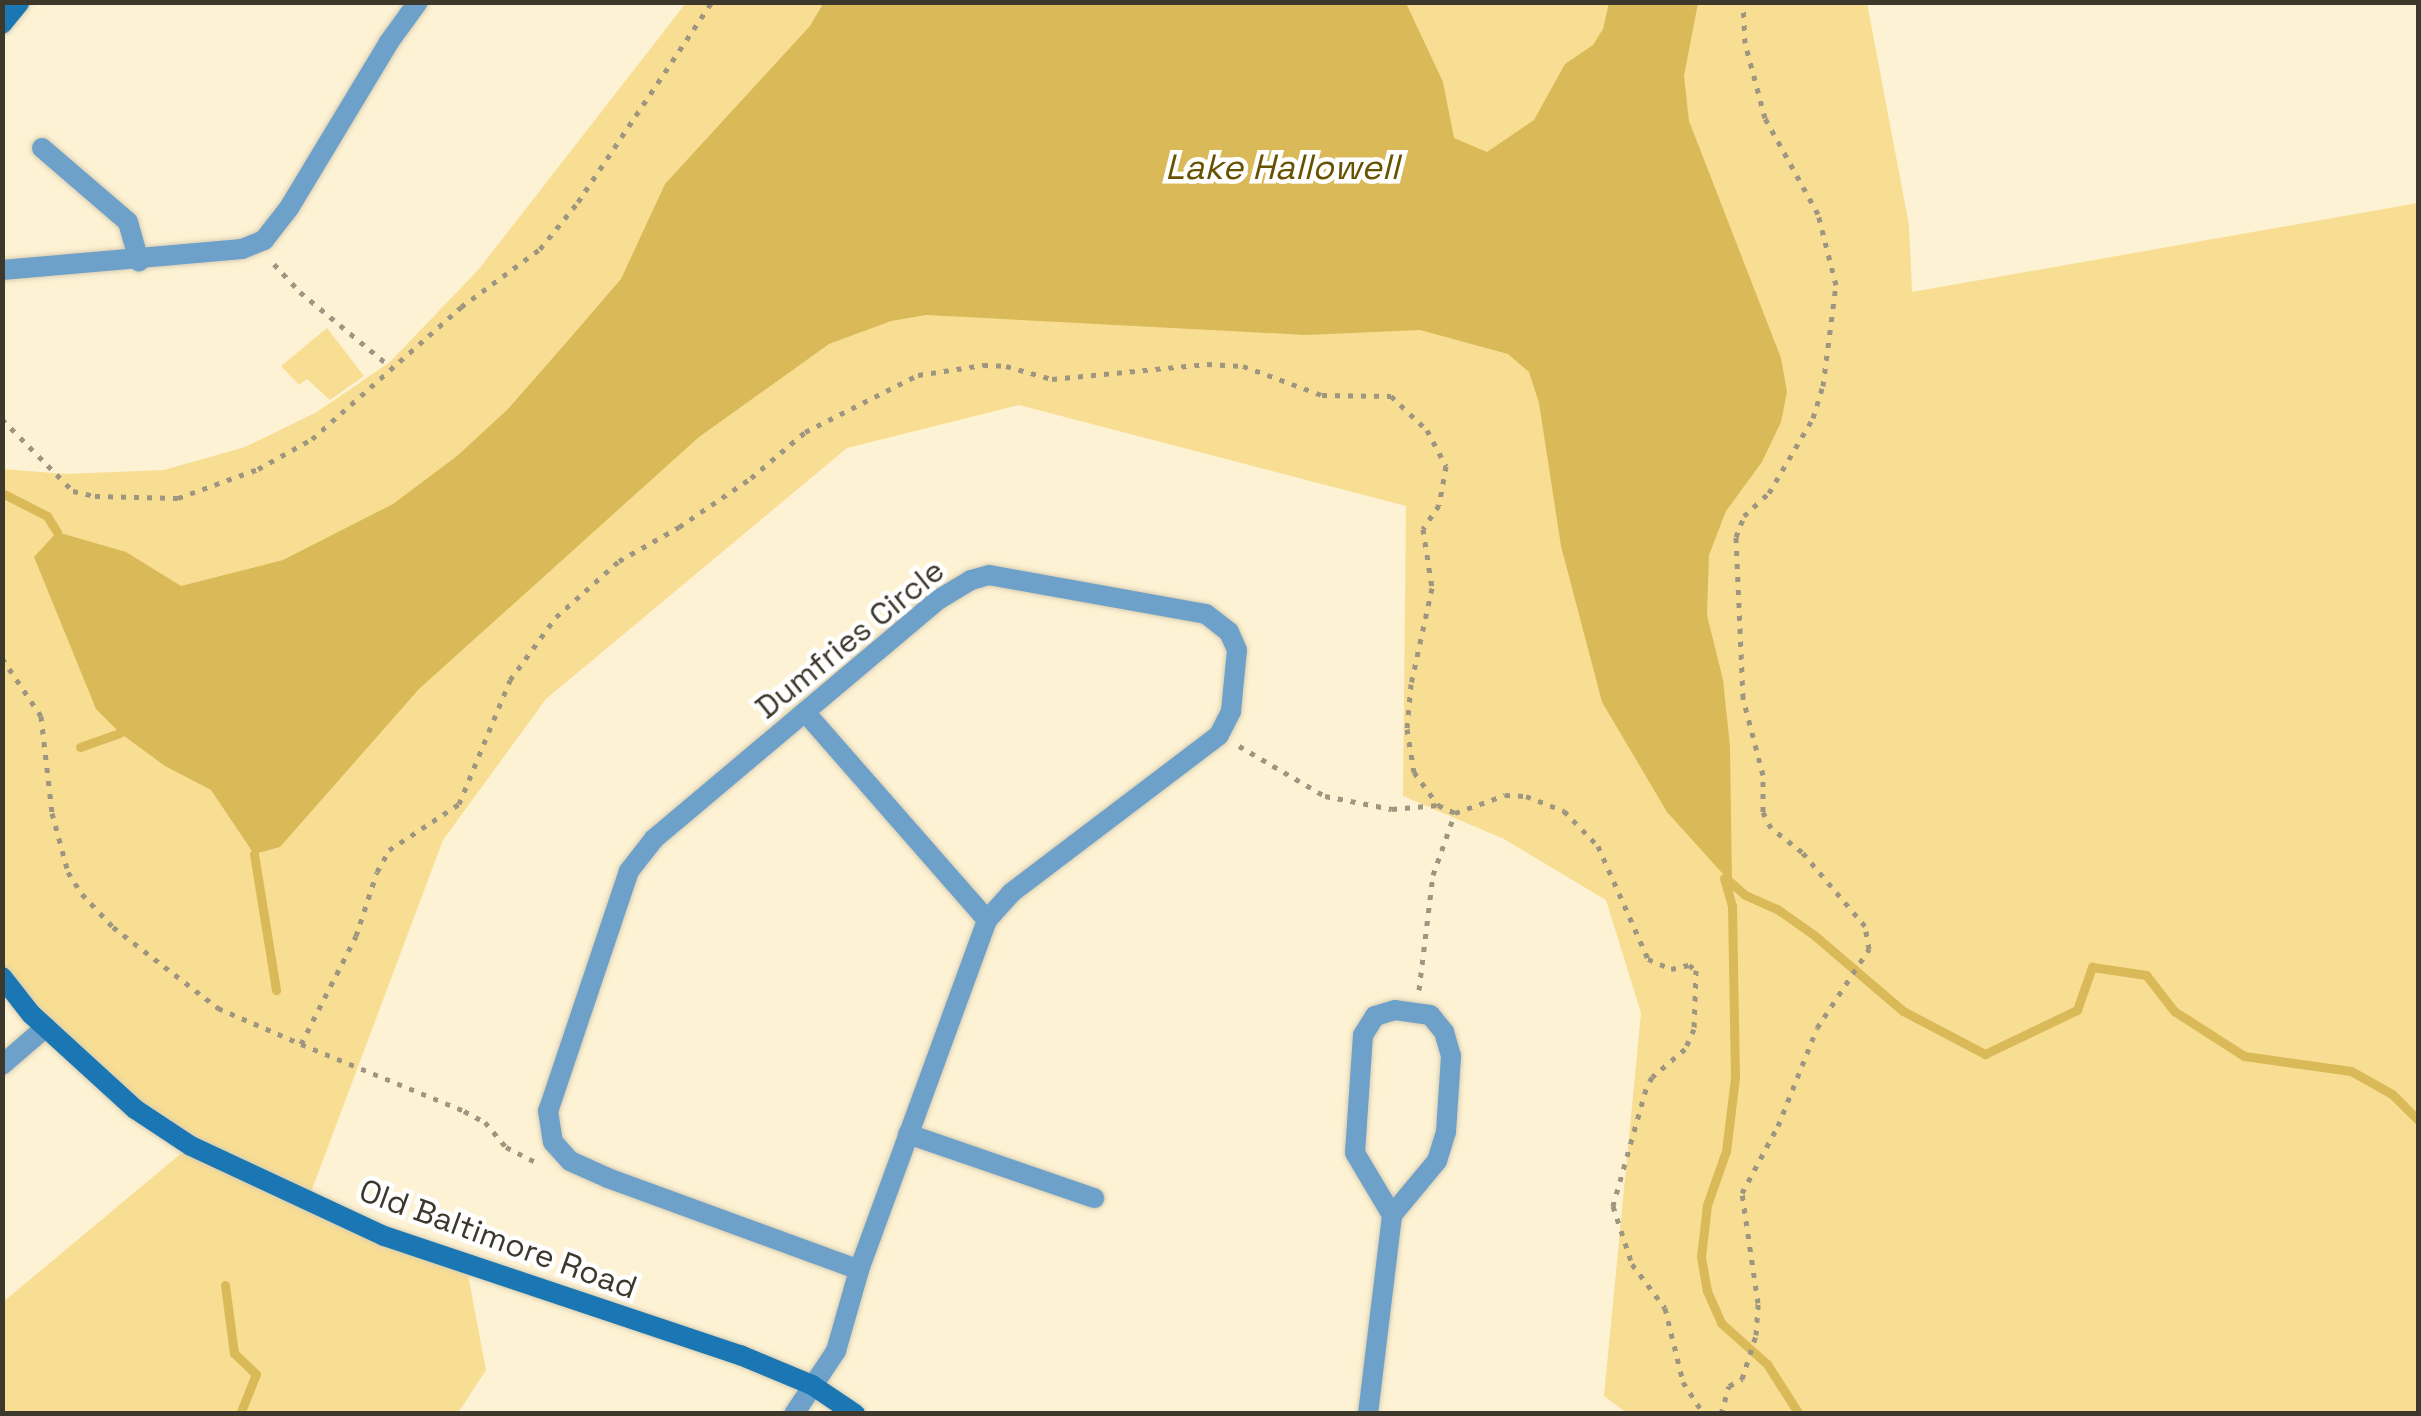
<!DOCTYPE html>
<html>
<head>
<meta charset="utf-8">
<style>
  body { margin:0 }
  #map { position:relative; width:2421px; height:1416px; overflow:hidden; background:#fdf2d3; font-family:"Space Grotesk",sans-serif }
  div>[style] { position:absolute }
  .green>* { inset:0; background:#f8de93 }
  .water>* { inset:0; background:#dab958 }
  .stream>* { height:9px; margin:-4.5px; padding:0 4.5px; transform-origin:4.5px; border-radius:4.5px; background:#dab958 }
  .path>* { height:5px; margin-top:-2.5px; transform-origin:0; background:repeating-linear-gradient(90deg,#9f9681 0 5px,transparent 0 13px) }
  .roads { filter:drop-shadow(0 0 2px #d7cdb2) drop-shadow(0 0 2px #d7cdb2) }
  .street>* { height:20px; margin:-10px; padding:0 10px; transform-origin:10px; border-radius:10px; background:#6ea1ca }
  .secondary>* { height:20px; margin:-10px; padding:0 10px; transform-origin:10px; border-radius:10px; background:#1b77b3 }
  span { translate:-50% -50%; white-space:nowrap; text-align:center; line-height:1.15; -webkit-text-stroke:9px #fff; paint-order:stroke }
  .street-label { font-size:32px; color:#3d382c }
  .water-label { font-size:35px; color:#685201; font-style:italic }
  .frame { position:absolute; inset:0; border:5px solid #3d382c; pointer-events:none }
</style>
</head>
<body>
<div id="map">
  <div class="green">
    <i style="clip-path:polygon(686px 3px,1867px 3px,1909px 225px,1912px 292px,2418px 203px,2418px 1413px,1627px 1413px,1604px 1396px,1641px 1013px,1606px 900px,1504px 839px,1403px 796px,1406px 506px,1019px 405px,847px 448px,546px 699px,443px 840px,308px 1200px,466px 1264px,486px 1370px,458px 1413px,3px 1413px,3px 1302px,190px 1146px,3px 977px,3px 469px,65px 474px,164px 470px,245px 447px,317px 412px,390px 362px,479px 269px)"></i>
    <i style="clip-path:polygon(327px 328px,364px 376px,330px 400px,307px 379px,299px 385px,281px 366px)"></i>
  </div>
  <div class="water">
    <i style="clip-path:polygon(824px 2px,1406px 3px,1443px 82px,1454px 138px,1487px 152px,1534px 120px,1565px 64px,1593px 45px,1603px 29px,1609px 3px,1698px 3px,1684px 76px,1689px 121px,1781px 358px,1787px 392px,1781px 422px,1762px 462px,1726px 511px,1709px 555px,1707px 615px,1723px 680px,1730px 746px,1732px 884px,1667px 812px,1602px 702px,1561px 546px,1539px 403px,1529px 372px,1508px 354px,1420px 330px,1306px 335px,926px 315px,891px 321px,829px 344px,699px 437px,419px 689px,280px 847px,254px 854px,211px 790px,165px 766px,120px 733px,96px 709px,34px 557px,57px 532px,126px 552px,181px 586px,283px 560px,393px 504px,457px 456px,508px 409px,565px 344px,621px 279px,665px 184px,810px 26px)"></i>
  </div>
  <div class="stream">
    <i style="left:4px;top:494px;width:48px;rotate:27.1deg"></i>
    <i style="left:47px;top:516px;width:19px;rotate:58deg"></i>
    <i style="left:80px;top:747px;width:42px;rotate:-19.3deg"></i>
    <i style="left:254px;top:854px;width:138px;rotate:80.8deg"></i>
    <i style="left:1724px;top:878px;width:29px;rotate:74deg"></i>
    <i style="left:1732px;top:906px;width:172px;rotate:89deg"></i>
    <i style="left:1735px;top:1078px;width:74px;rotate:97deg"></i>
    <i style="left:1726px;top:1151px;width:57px;rotate:109.4deg"></i>
    <i style="left:1707px;top:1205px;width:52px;rotate:96.6deg"></i>
    <i style="left:1701px;top:1257px;width:35px;rotate:80deg"></i>
    <i style="left:1707px;top:1291px;width:35px;rotate:66deg"></i>
    <i style="left:1721px;top:1323px;width:62px;rotate:41.7deg"></i>
    <i style="left:1767px;top:1364px;width:59px;rotate:57.4deg"></i>
    <i style="left:1729px;top:881px;width:21px;rotate:41deg"></i>
    <i style="left:1745px;top:895px;width:35px;rotate:24deg"></i>
    <i style="left:1777px;top:909px;width:45px;rotate:35.1deg"></i>
    <i style="left:1814px;top:935px;width:117px;rotate:40.5deg"></i>
    <i style="left:1903px;top:1011px;width:93px;rotate:27.7deg"></i>
    <i style="left:1985px;top:1054px;width:102px;rotate:-25.6deg"></i>
    <i style="left:2077px;top:1010px;width:46px;rotate:-70.8deg"></i>
    <i style="left:2092px;top:967px;width:55px;rotate:8.4deg"></i>
    <i style="left:2146px;top:975px;width:46px;rotate:52.1deg"></i>
    <i style="left:2174px;top:1011px;width:83px;rotate:32.7deg"></i>
    <i style="left:2244px;top:1056px;width:108px;rotate:8deg"></i>
    <i style="left:2351px;top:1071px;width:47px;rotate:29.3deg"></i>
    <i style="left:2392px;top:1094px;width:37px;rotate:45deg"></i>
    <i style="left:225px;top:1285px;width:69px;rotate:82.5deg"></i>
    <i style="left:234px;top:1353px;width:30px;rotate:44deg"></i>
    <i style="left:256px;top:1374px;width:43px;rotate:111.8deg"></i>
  </div>
  <div class="path">
    <i style="left:274px;top:264px;width:38px;rotate:47deg"></i>
    <i style="left:300px;top:292px;width:121px;rotate:39.6deg"></i>
    <i style="left:2px;top:419px;width:101px;rotate:45.4deg"></i>
    <i style="left:73px;top:491px;width:23px;rotate:13deg"></i>
    <i style="left:95px;top:496px;width:83px;rotate:1.4deg"></i>
    <i style="left:178px;top:498px;width:85px;rotate:-19.9deg"></i>
    <i style="left:258px;top:469px;width:62px;rotate:-29.1deg"></i>
    <i style="left:312px;top:439px;width:199px;rotate:-41.5deg"></i>
    <i style="left:461px;top:307px;width:98px;rotate:-36.3deg"></i>
    <i style="left:540px;top:249px;width:60px;rotate:-51deg"></i>
    <i style="left:578px;top:202px;width:241px;rotate:-56.2deg"></i>
    <i style="left:2px;top:658px;width:70px;rotate:56.1deg"></i>
    <i style="left:41px;top:716px;width:98px;rotate:83.5deg"></i>
    <i style="left:52px;top:813px;width:61px;rotate:74.8deg"></i>
    <i style="left:68px;top:872px;width:26px;rotate:58deg"></i>
    <i style="left:82px;top:894px;width:45px;rotate:46.8deg"></i>
    <i style="left:113px;top:927px;width:133px;rotate:37.6deg"></i>
    <i style="left:218px;top:1008px;width:90px;rotate:23.4deg"></i>
    <i style="left:301px;top:1044px;width:121px;rotate:-63deg"></i>
    <i style="left:356px;top:936px;width:67px;rotate:-71.8deg"></i>
    <i style="left:377px;top:872px;width:25px;rotate:-61deg"></i>
    <i style="left:389px;top:850px;width:84px;rotate:-33.3deg"></i>
    <i style="left:459px;top:804px;width:134px;rotate:-67.6deg"></i>
    <i style="left:510px;top:680px;width:78px;rotate:-53.9deg"></i>
    <i style="left:556px;top:617px;width:84px;rotate:-41.6deg"></i>
    <i style="left:619px;top:561px;width:69px;rotate:-29.5deg"></i>
    <i style="left:679px;top:527px;width:87px;rotate:-34.2deg"></i>
    <i style="left:751px;top:478px;width:71px;rotate:-40.4deg"></i>
    <i style="left:805px;top:432px;width:127px;rotate:-26.8deg"></i>
    <i style="left:918px;top:375px;width:66px;rotate:-8.7deg"></i>
    <i style="left:983px;top:365px;width:23px;rotate:2deg"></i>
    <i style="left:1006px;top:366px;width:48px;rotate:15.8deg"></i>
    <i style="left:1052px;top:379px;width:156px;rotate:-5.5deg"></i>
    <i style="left:1207px;top:364px;width:36px;rotate:3deg"></i>
    <i style="left:1243px;top:366px;width:84px;rotate:20.2deg"></i>
    <i style="left:1322px;top:395px;width:69px;rotate:0.8deg"></i>
    <i style="left:1391px;top:396px;width:50px;rotate:43.4deg"></i>
    <i style="left:1427px;top:430px;width:41px;rotate:62.2deg"></i>
    <i style="left:1446px;top:466px;width:40px;rotate:100deg"></i>
    <i style="left:1439px;top:505px;width:29px;rotate:124deg"></i>
    <i style="left:1423px;top:529px;width:60px;rotate:81.3deg"></i>
    <i style="left:1432px;top:588px;width:98px;rotate:102.3deg"></i>
    <i style="left:1411px;top:684px;width:45px;rotate:95.1deg"></i>
    <i style="left:1407px;top:729px;width:44px;rotate:80.8deg"></i>
    <i style="left:1414px;top:772px;width:41px;rotate:54deg"></i>
    <i style="left:1438px;top:805px;width:19px;rotate:25deg"></i>
    <i style="left:1455px;top:813px;width:53px;rotate:-19.8deg"></i>
    <i style="left:1505px;top:795px;width:21px;rotate:3deg"></i>
    <i style="left:1526px;top:796px;width:41px;rotate:21.5deg"></i>
    <i style="left:1564px;top:811px;width:49px;rotate:45.8deg"></i>
    <i style="left:1598px;top:846px;width:124px;rotate:66.1deg"></i>
    <i style="left:1648px;top:959px;width:25px;rotate:23deg"></i>
    <i style="left:1671px;top:969px;width:18px;rotate:-13deg"></i>
    <i style="left:1689px;top:965px;width:9px;rotate:36deg"></i>
    <i style="left:1696px;top:970px;width:59px;rotate:91.9deg"></i>
    <i style="left:1694px;top:1029px;width:22px;rotate:114deg"></i>
    <i style="left:1685px;top:1049px;width:43px;rotate:139.7deg"></i>
    <i style="left:1652px;top:1077px;width:13px;rotate:117deg"></i>
    <i style="left:1646px;top:1089px;width:122px;rotate:105.8deg"></i>
    <i style="left:1613px;top:1206px;width:61px;rotate:71.9deg"></i>
    <i style="left:1632px;top:1264px;width:55px;rotate:53.1deg"></i>
    <i style="left:1665px;top:1308px;width:76px;rotate:76.3deg"></i>
    <i style="left:1683px;top:1382px;width:38px;rotate:57deg"></i>
    <i style="left:1239px;top:746px;width:99px;rotate:30.2deg"></i>
    <i style="left:1325px;top:796px;width:68px;rotate:11deg"></i>
    <i style="left:1392px;top:809px;width:46px;rotate:-5deg"></i>
    <i style="left:1419px;top:990px;width:116px;rotate:-83.1deg"></i>
    <i style="left:1433px;top:875px;width:66px;rotate:-70.5deg"></i>
    <i style="left:301px;top:1044px;width:176px;rotate:22.3deg"></i>
    <i style="left:464px;top:1111px;width:24px;rotate:28deg"></i>
    <i style="left:485px;top:1122px;width:33px;rotate:50deg"></i>
    <i style="left:506px;top:1147px;width:35px;rotate:27deg"></i>
    <i style="left:1721px;top:1414px;width:29px;rotate:-74deg"></i>
    <i style="left:1729px;top:1386px;width:15px;rotate:-28deg"></i>
    <i style="left:1742px;top:1379px;width:46px;rotate:-72.3deg"></i>
    <i style="left:1756px;top:1335px;width:32px;rotate:-86deg"></i>
    <i style="left:1758px;top:1303px;width:111px;rotate:-98.3deg"></i>
    <i style="left:1742px;top:1193px;width:76px;rotate:-61.8deg"></i>
    <i style="left:1778px;top:1126px;width:105px;rotate:-68.3deg"></i>
    <i style="left:1817px;top:1028px;width:95px;rotate:-56.6deg"></i>
    <i style="left:1869px;top:949px;width:23px;rotate:-100deg"></i>
    <i style="left:1865px;top:926px;width:97px;rotate:-130.4deg"></i>
    <i style="left:1802px;top:852px;width:39px;rotate:-142deg"></i>
    <i style="left:1771px;top:828px;width:18px;rotate:-117deg"></i>
    <i style="left:1763px;top:812px;width:37px;rotate:-90deg"></i>
    <i style="left:1763px;top:775px;width:80px;rotate:-104.6deg"></i>
    <i style="left:1743px;top:698px;width:161px;rotate:-92.5deg"></i>
    <i style="left:1736px;top:537px;width:22px;rotate:-69deg"></i>
    <i style="left:1744px;top:516px;width:34px;rotate:-43deg"></i>
    <i style="left:1769px;top:493px;width:87px;rotate:-59.6deg"></i>
    <i style="left:1813px;top:418px;width:34px;rotate:-73deg"></i>
    <i style="left:1823px;top:386px;width:102px;rotate:-82.7deg"></i>
    <i style="left:1836px;top:285px;width:73px;rotate:-104.2deg"></i>
    <i style="left:1818px;top:214px;width:110px;rotate:-118.9deg"></i>
    <i style="left:1765px;top:118px;width:78px;rotate:-104.9deg"></i>
    <i style="left:1745px;top:43px;width:41px;rotate:-92.8deg"></i>
  </div>
  <div class="roads">
    <div class="street">
      <i style="left:42px;top:148px;width:113px;rotate:40.7deg"></i>
      <i style="left:128px;top:222px;width:41px;rotate:74.2deg"></i>
      <i style="left:2px;top:270px;width:241px;rotate:-5deg"></i>
      <i style="left:242px;top:249px;width:24px;rotate:-22deg"></i>
      <i style="left:264px;top:240px;width:41px;rotate:-52deg"></i>
      <i style="left:289px;top:208px;width:194px;rotate:-58.9deg"></i>
      <i style="left:389px;top:42px;width:49px;rotate:-54.1deg"></i>
      <i style="left:805px;top:712px;width:276px;rotate:48.8deg"></i>
      <i style="left:2px;top:1065px;width:58px;rotate:-40.8deg"></i>
      <i style="left:908px;top:1134px;width:197px;rotate:19deg"></i>
      <i style="left:794px;top:1414px;width:76px;rotate:-56.3deg"></i>
      <i style="left:836px;top:1351px;width:84px;rotate:-74.1deg"></i>
      <i style="left:859px;top:1270px;width:373px;rotate:-69.9deg"></i>
      <i style="left:987px;top:920px;width:36px;rotate:-48deg"></i>
      <i style="left:1011px;top:893px;width:261px;rotate:-37.2deg"></i>
      <i style="left:1219px;top:735px;width:27px;rotate:-63deg"></i>
      <i style="left:1231px;top:711px;width:61px;rotate:-84.4deg"></i>
      <i style="left:1237px;top:650px;width:20px;rotate:-114deg"></i>
      <i style="left:1229px;top:632px;width:29px;rotate:-142deg"></i>
      <i style="left:1206px;top:614px;width:220px;rotate:-169.8deg"></i>
      <i style="left:989px;top:575px;width:19px;rotate:164deg"></i>
      <i style="left:971px;top:580px;width:37px;rotate:149deg"></i>
      <i style="left:939px;top:599px;width:373px;rotate:139.9deg"></i>
      <i style="left:654px;top:839px;width:41px;rotate:128deg"></i>
      <i style="left:629px;top:871px;width:253px;rotate:108.6deg"></i>
      <i style="left:548px;top:1111px;width:31px;rotate:81deg"></i>
      <i style="left:553px;top:1142px;width:25px;rotate:48deg"></i>
      <i style="left:570px;top:1161px;width:42px;rotate:24.1deg"></i>
      <i style="left:608px;top:1178px;width:267px;rotate:20.1deg"></i>
      <i style="left:1368px;top:1414px;width:200px;rotate:-83.1deg"></i>
      <i style="left:1392px;top:1215px;width:70px;rotate:-50.2deg"></i>
      <i style="left:1437px;top:1161px;width:30px;rotate:-73deg"></i>
      <i style="left:1446px;top:1132px;width:76px;rotate:-86.2deg"></i>
      <i style="left:1451px;top:1056px;width:25px;rotate:-106deg"></i>
      <i style="left:1444px;top:1032px;width:22px;rotate:-129deg"></i>
      <i style="left:1430px;top:1015px;width:35px;rotate:-172deg"></i>
      <i style="left:1395px;top:1010px;width:21px;rotate:163deg"></i>
      <i style="left:1375px;top:1016px;width:22px;rotate:122deg"></i>
      <i style="left:1363px;top:1035px;width:118px;rotate:93.9deg"></i>
      <i style="left:1355px;top:1153px;width:72px;rotate:59.2deg"></i>
    </div>
    <div class="secondary">
      <i style="left:2px;top:24px;width:28px;rotate:-51deg"></i>
      <i style="left:2px;top:977px;width:47px;rotate:51.9deg"></i>
      <i style="left:31px;top:1014px;width:141px;rotate:42.4deg"></i>
      <i style="left:135px;top:1109px;width:67px;rotate:33.5deg"></i>
      <i style="left:191px;top:1146px;width:213px;rotate:25deg"></i>
      <i style="left:384px;top:1236px;width:375px;rotate:18.5deg"></i>
      <i style="left:740px;top:1355px;width:78px;rotate:22.6deg"></i>
      <i style="left:812px;top:1385px;width:52px;rotate:34deg"></i>
    </div>
  </div>
  <div class="street-label">
    <span style="left:850px;top:639px;rotate:-39deg">Dumfries Circle</span>
    <span style="left:498px;top:1239px;rotate:20deg">Old Baltimore Road</span>
  </div>
  <div class="water-label">
    <span style="left:1282px;top:167px">Lake Hallowell</span>
  </div>
  <div class="frame"></div>
</div>
</body>
</html>
